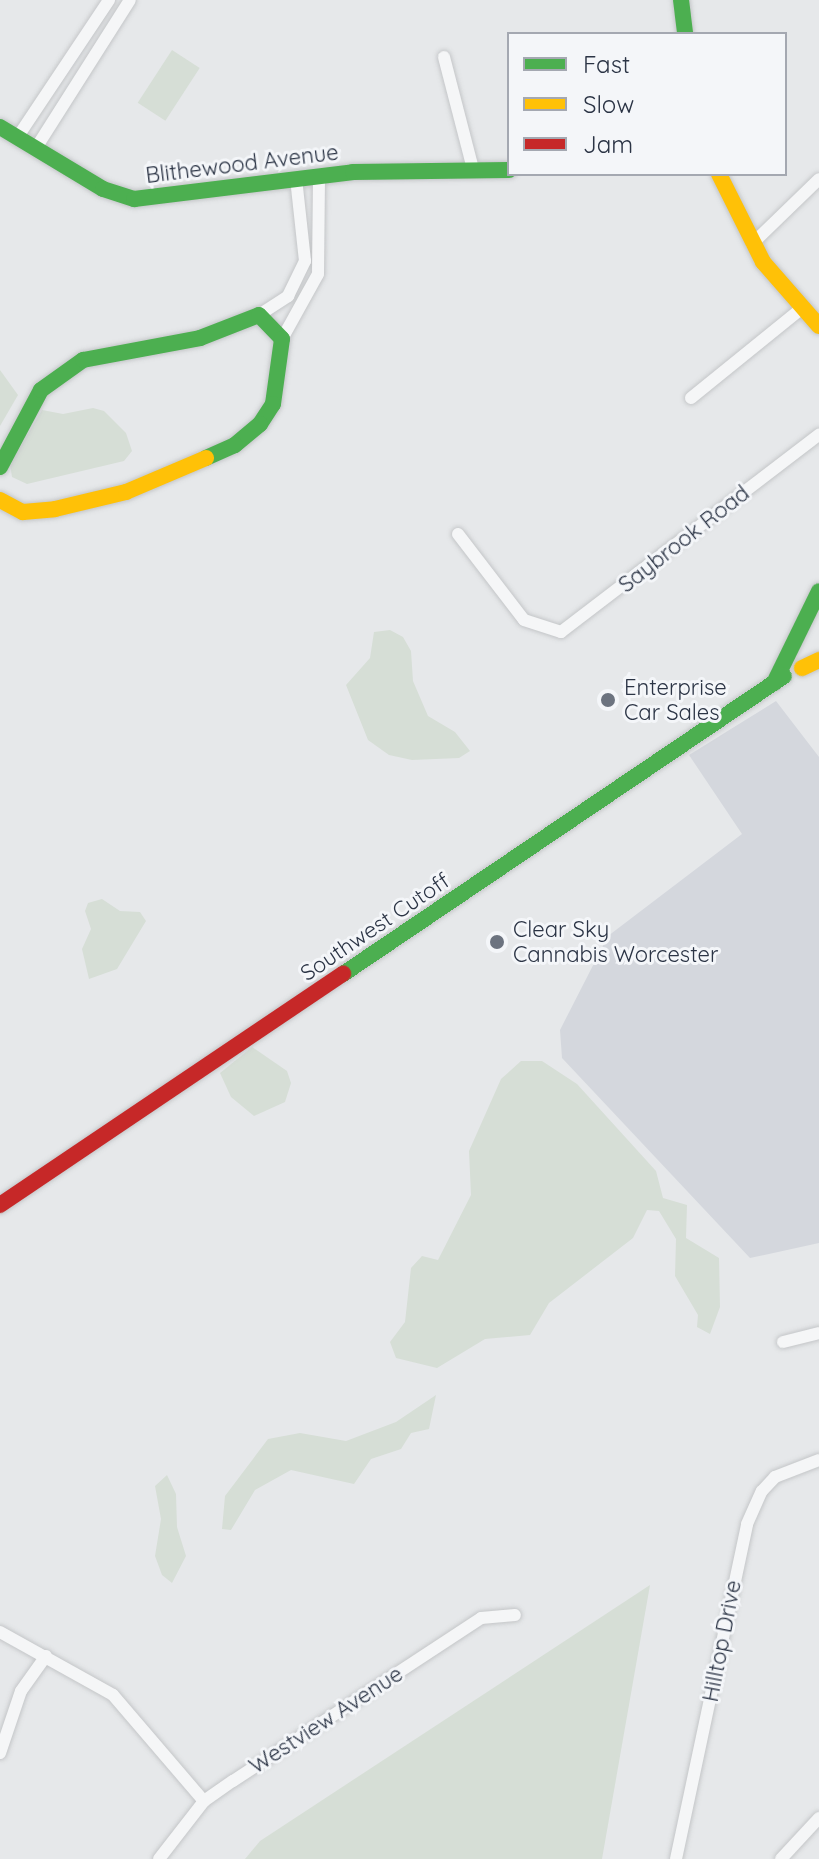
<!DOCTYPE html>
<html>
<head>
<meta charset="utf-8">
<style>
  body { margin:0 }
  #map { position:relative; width:819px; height:1859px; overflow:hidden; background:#e6e8ea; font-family:Quicksand,sans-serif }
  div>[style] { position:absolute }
  .built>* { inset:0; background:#d4d7dd }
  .green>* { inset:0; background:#d6ded6; transform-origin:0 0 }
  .roads { filter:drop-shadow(0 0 2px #c4c6c8) drop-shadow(0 0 2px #c4c6c8) }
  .street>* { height:12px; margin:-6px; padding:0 6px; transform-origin:6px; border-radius:6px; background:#f5f6f7 }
  .fast>* { height:16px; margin:-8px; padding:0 8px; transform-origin:8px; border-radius:8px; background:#4caf50 }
  .slow>* { height:16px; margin:-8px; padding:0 8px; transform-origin:8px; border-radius:8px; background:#ffc107 }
  .jam>* { height:16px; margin:-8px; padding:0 8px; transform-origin:8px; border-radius:8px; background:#c62828 }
  .dots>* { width:22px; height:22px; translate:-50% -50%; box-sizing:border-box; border:4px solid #f4f6f9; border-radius:50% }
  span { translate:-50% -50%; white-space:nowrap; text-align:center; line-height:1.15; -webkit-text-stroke:6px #f4f6f9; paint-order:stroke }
  .street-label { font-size:22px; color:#2b3445 }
  .poi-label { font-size:22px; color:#2b3445 }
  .left { translate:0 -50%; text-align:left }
  .legend { position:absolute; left:507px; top:32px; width:280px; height:144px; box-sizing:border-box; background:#f4f6f9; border:2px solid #a4a8b1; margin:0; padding:10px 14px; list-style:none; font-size:24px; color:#2b3445 }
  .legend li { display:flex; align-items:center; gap:16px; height:40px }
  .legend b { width:40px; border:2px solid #a4a8b1 }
</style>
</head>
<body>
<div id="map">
  <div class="built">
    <i style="clip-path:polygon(776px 701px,819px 757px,819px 1243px,750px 1258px,562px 1058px,560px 1030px,608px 936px,742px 834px,689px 755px)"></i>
  </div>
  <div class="green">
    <i style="left:172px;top:50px;width:33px;height:63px;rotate:33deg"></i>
    <i style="clip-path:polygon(0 370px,18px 395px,0 426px)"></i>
    <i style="clip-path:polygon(93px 408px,104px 411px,126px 433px,132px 451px,124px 461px,27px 484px,12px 477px,10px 464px,42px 410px,63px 414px)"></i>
    <i style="clip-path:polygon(390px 630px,403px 637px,411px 651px,413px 681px,428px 716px,455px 732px,470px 751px,459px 758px,412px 760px,389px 755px,368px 740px,346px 685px,370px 658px,374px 632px)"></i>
    <i style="clip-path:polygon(102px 899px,120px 911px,140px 912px,146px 921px,117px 969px,89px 979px,82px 949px,91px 929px,85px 911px,88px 903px)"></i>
    <i style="clip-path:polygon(252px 1047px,287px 1071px,291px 1083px,285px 1102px,254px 1116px,231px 1097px,220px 1073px)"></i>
    <i style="clip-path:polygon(521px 1061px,542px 1061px,577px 1084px,656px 1171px,663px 1198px,687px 1205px,686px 1238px,719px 1258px,720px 1307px,710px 1334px,697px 1327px,698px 1315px,675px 1276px,676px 1239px,659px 1211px,647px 1210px,633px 1238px,549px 1303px,530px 1335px,485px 1339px,437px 1368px,396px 1358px,390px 1342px,405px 1322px,411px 1268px,422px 1256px,438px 1260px,471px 1195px,469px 1151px,501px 1079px)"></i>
    <i style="clip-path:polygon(436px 1395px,429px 1429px,411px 1433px,401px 1449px,371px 1459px,354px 1484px,291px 1470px,255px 1490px,231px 1530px,222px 1529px,225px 1496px,268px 1439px,300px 1433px,346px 1441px,396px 1422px)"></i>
    <i style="clip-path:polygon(167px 1475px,176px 1494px,177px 1527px,186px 1556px,172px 1583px,162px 1575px,155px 1556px,161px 1519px,155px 1486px)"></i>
    <i style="clip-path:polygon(650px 1585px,602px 1859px,245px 1859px,260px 1841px)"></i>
  </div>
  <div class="roads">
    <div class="street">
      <i style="left:444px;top:57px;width:116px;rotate:75.5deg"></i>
      <i style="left:17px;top:138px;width:166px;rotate:-56.3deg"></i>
      <i style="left:36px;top:148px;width:175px;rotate:-57.6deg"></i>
      <i style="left:752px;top:244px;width:93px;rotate:-44.1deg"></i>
      <i style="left:259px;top:315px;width:35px;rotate:-33deg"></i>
      <i style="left:288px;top:296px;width:39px;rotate:-64deg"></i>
      <i style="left:305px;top:261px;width:83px;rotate:-96.2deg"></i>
      <i style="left:282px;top:339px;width:74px;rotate:-61deg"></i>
      <i style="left:318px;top:274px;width:99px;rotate:-89.4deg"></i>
      <i style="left:691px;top:398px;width:143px;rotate:-39deg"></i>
      <i style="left:458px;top:534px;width:108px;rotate:52.5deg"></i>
      <i style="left:524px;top:620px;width:39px;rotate:18deg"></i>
      <i style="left:561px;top:632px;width:325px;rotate:-37.4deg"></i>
      <i style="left:783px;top:1342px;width:37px;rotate:-14deg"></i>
      <i style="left:0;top:1632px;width:129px;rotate:29.1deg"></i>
      <i style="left:113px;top:1695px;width:140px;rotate:49.4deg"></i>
      <i style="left:0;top:1753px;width:65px;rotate:-71.3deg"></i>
      <i style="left:21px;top:1691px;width:43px;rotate:-54.5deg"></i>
      <i style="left:159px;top:1859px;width:73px;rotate:-52.2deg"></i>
      <i style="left:204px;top:1801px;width:35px;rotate:-35deg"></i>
      <i style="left:233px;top:1781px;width:297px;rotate:-33.3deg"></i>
      <i style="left:481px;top:1618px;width:34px;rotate:-5deg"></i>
      <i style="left:676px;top:1859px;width:342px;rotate:-78deg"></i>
      <i style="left:747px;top:1524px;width:36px;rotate:-66deg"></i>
      <i style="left:762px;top:1491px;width:19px;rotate:-47deg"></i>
      <i style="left:775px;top:1477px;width:47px;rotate:-21.1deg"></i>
      <i style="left:781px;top:1859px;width:56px;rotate:-47.2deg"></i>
    </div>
    <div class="fast">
      <i style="left:681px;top:0;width:34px;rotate:83deg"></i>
      <i style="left:0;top:127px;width:120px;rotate:31deg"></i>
      <i style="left:103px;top:189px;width:33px;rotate:18deg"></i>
      <i style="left:134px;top:199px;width:221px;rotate:-7deg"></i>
      <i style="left:353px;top:172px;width:156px;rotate:-0.7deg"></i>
      <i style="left:0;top:467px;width:87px;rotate:-62deg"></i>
      <i style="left:41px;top:390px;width:52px;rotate:-35.5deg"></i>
      <i style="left:83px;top:360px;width:119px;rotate:-10.6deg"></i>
      <i style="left:200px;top:338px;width:63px;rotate:-21.3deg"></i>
      <i style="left:259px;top:315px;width:33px;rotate:46deg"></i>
      <i style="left:282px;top:339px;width:66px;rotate:97.9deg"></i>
      <i style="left:273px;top:404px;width:24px;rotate:123deg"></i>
      <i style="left:260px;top:424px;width:33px;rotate:140deg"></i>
      <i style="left:235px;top:445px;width:32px;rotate:156deg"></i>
      <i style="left:774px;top:683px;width:102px;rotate:-63.9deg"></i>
      <i style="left:343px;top:974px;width:532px;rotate:-34.05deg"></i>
    </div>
    <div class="slow">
      <i style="left:719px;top:174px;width:98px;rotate:63.4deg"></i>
      <i style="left:763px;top:262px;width:85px;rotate:48.8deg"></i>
      <i style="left:0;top:500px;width:26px;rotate:28deg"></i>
      <i style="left:23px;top:512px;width:32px;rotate:-5deg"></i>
      <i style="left:55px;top:509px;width:73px;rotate:-13.5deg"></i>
      <i style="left:126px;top:492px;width:87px;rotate:-23deg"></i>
      <i style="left:802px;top:668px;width:19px;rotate:-25deg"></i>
    </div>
    <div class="jam">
      <i style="left:0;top:1205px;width:414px;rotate:-34deg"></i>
    </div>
  </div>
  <div class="dots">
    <i style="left:608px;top:700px;background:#6c737f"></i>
    <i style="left:497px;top:942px;background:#6c737f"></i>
  </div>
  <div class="street-label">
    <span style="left:242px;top:164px;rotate:-7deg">Blithewood Avenue</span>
    <span style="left:684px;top:539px;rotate:-38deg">Saybrook Road</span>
    <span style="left:375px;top:927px;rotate:-34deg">Southwest Cutoff</span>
    <span style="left:722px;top:1641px;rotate:-79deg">Hilltop Drive</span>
    <span style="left:326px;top:1720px;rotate:-33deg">Westview Avenue</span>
  </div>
  <div class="poi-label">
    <span class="left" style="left:624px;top:700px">Enterprise<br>Car Sales</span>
    <span class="left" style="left:513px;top:942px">Clear Sky<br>Cannabis Worcester</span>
  </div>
  <ul class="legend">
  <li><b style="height:10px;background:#4caf50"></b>Fast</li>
  <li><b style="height:10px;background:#ffc107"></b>Slow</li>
  <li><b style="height:10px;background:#c62828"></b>Jam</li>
  </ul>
</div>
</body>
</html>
